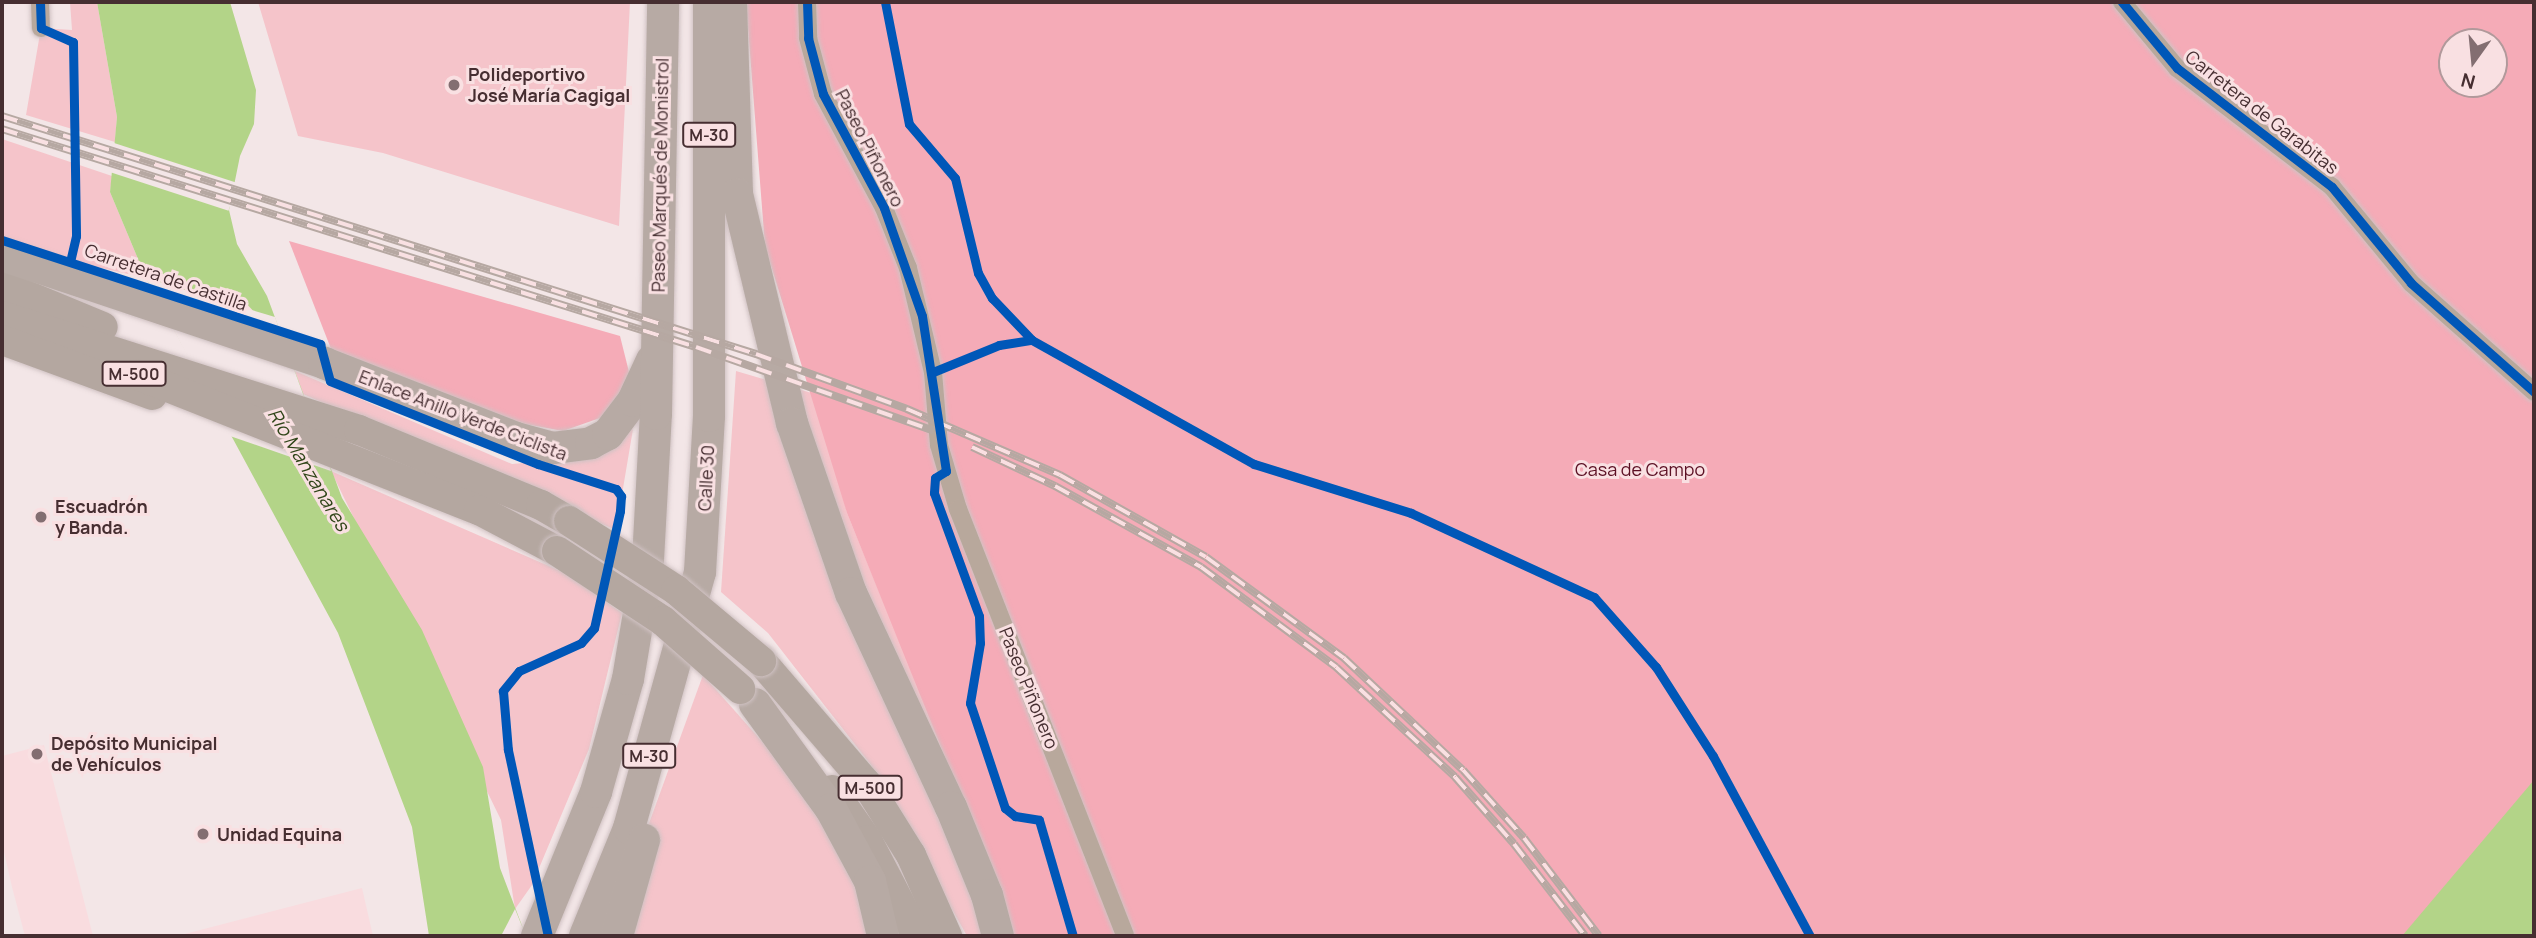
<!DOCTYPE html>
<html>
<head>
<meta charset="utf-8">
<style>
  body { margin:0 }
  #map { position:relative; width:2536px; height:938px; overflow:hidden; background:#f3e6e7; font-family:Manrope,sans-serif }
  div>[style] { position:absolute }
  .built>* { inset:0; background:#f9dcdf }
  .green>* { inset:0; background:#f5c4ca }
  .forest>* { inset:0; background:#f5abb7 }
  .water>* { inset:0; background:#b3d488 }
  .pier>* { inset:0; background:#f3e6e7; transform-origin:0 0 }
  .roads { filter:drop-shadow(0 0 2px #d0c2c3) drop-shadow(0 0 2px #d0c2c3) }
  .minor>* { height:18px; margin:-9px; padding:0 9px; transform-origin:9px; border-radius:9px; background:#b8a89c }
  .trunk>* { height:30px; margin:-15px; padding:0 15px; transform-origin:15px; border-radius:15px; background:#b4a7a0 }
  .motorway>* { height:32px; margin:-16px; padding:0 16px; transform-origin:16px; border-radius:16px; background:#b7aaa4 }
  .rail>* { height:8px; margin-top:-4px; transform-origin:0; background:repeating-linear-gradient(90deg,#f9e0e2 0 16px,#b6a8a2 0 32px); box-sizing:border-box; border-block:2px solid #b6a8a2 }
  .bridges { filter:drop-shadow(0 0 2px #d0c2c3) drop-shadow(0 0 2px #d0c2c3) }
  .trunk-bridge>* { height:30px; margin:-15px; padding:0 15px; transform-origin:15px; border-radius:15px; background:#b4a7a0 }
  .cycleway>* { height:9px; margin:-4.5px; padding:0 4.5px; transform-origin:4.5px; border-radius:4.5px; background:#0057b8 }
  .dots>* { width:19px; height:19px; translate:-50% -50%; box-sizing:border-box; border:4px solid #f9e0e2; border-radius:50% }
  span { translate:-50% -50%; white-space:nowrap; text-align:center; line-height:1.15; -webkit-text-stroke:6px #f9e0e2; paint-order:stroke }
  .shield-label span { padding:2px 5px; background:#f9e0e2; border:2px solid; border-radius:5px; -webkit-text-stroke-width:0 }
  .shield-label { font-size:16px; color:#462e31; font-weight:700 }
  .poi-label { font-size:18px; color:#462e31; font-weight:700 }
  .left { translate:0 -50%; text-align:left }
  .street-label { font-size:18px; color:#462e31 }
  .park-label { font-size:18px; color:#5c1024 }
  .water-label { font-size:19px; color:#304519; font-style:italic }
  .frame { position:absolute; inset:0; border:4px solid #462e31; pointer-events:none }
  .north { position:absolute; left:2438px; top:28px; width:70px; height:70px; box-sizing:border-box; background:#f9e0e2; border:2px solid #b1999b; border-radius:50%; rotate:195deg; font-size:19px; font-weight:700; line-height:28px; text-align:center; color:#462e31 }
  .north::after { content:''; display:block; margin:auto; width:24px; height:32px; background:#836e71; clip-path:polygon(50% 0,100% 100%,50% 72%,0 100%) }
</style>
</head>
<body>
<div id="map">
  <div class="built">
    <i style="clip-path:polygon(44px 745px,93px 936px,25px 936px,12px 887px,2px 843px,2px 756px)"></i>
    <i style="clip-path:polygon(362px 888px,373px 936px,177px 936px)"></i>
  </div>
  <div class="green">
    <i style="clip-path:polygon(70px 2px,97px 2px,117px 117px,115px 142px,26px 115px,41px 28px,72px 30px)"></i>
    <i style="clip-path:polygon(258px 2px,630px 2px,619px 226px,383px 153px,298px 136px)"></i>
    <i style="clip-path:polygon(2px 139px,112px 176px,110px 192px,146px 278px,70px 261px,2px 236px)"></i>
    <i style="clip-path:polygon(295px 371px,512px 464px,582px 458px,633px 429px,616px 530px,303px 394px)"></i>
    <i style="clip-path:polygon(736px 371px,822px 396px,847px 513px,1020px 936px,967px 936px,871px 765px,768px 633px,721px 592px)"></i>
    <i style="clip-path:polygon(331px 471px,565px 573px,622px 613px,589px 749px,532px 885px,515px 909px,501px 820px)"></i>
    <i style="clip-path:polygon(703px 675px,796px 780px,898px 936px,608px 936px)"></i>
  </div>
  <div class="forest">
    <i style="clip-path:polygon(evenodd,746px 2px,2534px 2px,2534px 936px,1011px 936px,999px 891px,847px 513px,765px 246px,746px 2px,2452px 42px,2494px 42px,2494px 84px,2452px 84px,2452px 42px)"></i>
    <i style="clip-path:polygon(289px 241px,620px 336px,629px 372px,624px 396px,600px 418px,563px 431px,514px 422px,333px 354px)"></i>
  </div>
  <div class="water">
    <i style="clip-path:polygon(97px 2px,230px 2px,256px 90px,254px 124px,240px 156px,229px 210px,237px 244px,267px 296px,342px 498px,422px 630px,483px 767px,500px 868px,526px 936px,429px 936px,412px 827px,338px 633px,146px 278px,110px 192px,117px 117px)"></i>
    <i style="clip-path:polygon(2534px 780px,2534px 936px,2402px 936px)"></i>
  </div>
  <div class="pier">
    <i style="left:111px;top:142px;width:133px;height:29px;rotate:18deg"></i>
    <i style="clip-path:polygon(146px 278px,275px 317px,331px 471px,230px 436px)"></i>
    <i style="clip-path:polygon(515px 909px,526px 936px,501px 936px)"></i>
  </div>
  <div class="roads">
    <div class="minor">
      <i style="left:40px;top:2px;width:26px;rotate:88deg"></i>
      <i style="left:807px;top:2px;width:36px;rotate:88deg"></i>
      <i style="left:808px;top:38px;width:58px;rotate:75deg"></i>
      <i style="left:823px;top:94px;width:129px;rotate:61.8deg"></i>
      <i style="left:884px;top:208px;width:65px;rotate:68.2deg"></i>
      <i style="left:908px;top:268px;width:107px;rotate:76.5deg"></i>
      <i style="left:933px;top:372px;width:73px;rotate:85.3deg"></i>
      <i style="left:939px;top:445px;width:67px;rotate:73.5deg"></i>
      <i style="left:958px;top:509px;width:458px;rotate:68.6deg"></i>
      <i style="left:2122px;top:2px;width:86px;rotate:50.2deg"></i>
      <i style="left:2177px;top:68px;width:195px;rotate:37.5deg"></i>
      <i style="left:2332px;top:187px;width:124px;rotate:50.5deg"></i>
      <i style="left:2411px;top:283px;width:164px;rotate:41.5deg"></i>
    </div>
    <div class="trunk">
      <i style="left:2px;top:285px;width:109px;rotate:22.6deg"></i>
      <i style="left:2px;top:316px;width:375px;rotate:17.7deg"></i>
      <i style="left:359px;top:430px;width:197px;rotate:22.4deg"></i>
      <i style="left:541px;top:505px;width:32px;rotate:30deg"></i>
      <i style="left:2px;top:340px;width:160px;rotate:20.1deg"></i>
      <i style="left:135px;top:374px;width:370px;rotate:21.6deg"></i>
      <i style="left:479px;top:510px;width:88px;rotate:27.7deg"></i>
      <i style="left:761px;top:661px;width:161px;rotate:49.3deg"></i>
      <i style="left:866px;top:783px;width:85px;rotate:58deg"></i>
      <i style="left:911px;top:855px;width:89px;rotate:66deg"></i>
      <i style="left:832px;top:790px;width:61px;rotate:55deg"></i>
      <i style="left:867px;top:840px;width:108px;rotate:62.5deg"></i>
    </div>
    <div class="motorway">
      <i style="left:731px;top:2px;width:192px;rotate:88.2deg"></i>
      <i style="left:737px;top:194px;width:236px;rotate:76.5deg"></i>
      <i style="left:792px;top:423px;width:180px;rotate:70.9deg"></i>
      <i style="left:851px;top:593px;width:236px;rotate:65deg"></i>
      <i style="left:951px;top:807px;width:95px;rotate:67.8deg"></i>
      <i style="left:987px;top:895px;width:42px;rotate:75deg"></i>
      <i style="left:2px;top:255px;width:340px;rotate:18.5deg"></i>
      <i style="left:324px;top:363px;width:206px;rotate:21.3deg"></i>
      <i style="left:516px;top:438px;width:38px;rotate:15deg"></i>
      <i style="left:553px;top:448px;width:38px;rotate:-7deg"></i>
      <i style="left:591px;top:443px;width:19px;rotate:-28deg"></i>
      <i style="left:608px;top:434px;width:41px;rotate:-52.9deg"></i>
      <i style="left:633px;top:401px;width:45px;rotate:-65.1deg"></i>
      <i style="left:755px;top:704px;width:130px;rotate:54.1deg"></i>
      <i style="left:831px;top:809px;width:82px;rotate:61.6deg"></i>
      <i style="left:870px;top:881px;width:57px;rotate:76.7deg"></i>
      <i style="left:537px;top:936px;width:156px;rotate:-67.7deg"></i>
      <i style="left:596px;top:792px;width:117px;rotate:-74.2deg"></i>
      <i style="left:628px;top:679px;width:121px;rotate:-80.5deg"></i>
      <i style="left:648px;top:560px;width:146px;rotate:-86.9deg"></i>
      <i style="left:656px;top:414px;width:412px;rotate:-89deg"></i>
      <i style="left:585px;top:936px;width:117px;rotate:-67.8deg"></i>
      <i style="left:629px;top:828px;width:266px;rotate:-74.5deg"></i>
      <i style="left:700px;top:572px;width:156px;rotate:-86.7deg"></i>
      <i style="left:709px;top:416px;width:414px;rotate:-90deg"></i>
      <i style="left:617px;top:936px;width:100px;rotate:-74.3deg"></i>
    </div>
  </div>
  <div class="rail">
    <i style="left:2px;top:116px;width:791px;rotate:17.52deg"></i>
    <i style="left:756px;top:354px;width:161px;rotate:20deg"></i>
    <i style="left:907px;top:409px;width:167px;rotate:23.3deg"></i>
    <i style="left:1060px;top:475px;width:167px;rotate:29.3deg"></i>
    <i style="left:1206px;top:557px;width:171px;rotate:36.2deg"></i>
    <i style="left:1344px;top:658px;width:163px;rotate:43.3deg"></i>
    <i style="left:1463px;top:770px;width:91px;rotate:48.1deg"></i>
    <i style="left:1524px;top:838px;width:123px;rotate:52.6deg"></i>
    <i style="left:2px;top:129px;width:727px;rotate:17.44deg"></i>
    <i style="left:696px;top:347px;width:252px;rotate:19.4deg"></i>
    <i style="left:972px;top:447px;width:92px;rotate:25.2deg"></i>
    <i style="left:1055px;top:486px;width:167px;rotate:29deg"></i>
    <i style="left:1201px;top:567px;width:168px;rotate:36.5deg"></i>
    <i style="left:1336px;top:667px;width:162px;rotate:42.7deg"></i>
    <i style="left:1455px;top:777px;width:89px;rotate:48.6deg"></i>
    <i style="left:1514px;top:844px;width:116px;rotate:52.3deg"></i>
  </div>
  <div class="bridges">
    <div class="trunk-bridge">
      <i style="left:569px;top:521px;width:127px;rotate:32.8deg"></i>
      <i style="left:676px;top:590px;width:111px;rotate:39.9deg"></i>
      <i style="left:557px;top:551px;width:127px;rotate:33.4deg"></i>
      <i style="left:663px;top:621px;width:103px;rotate:41.4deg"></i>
    </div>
  </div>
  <div class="cycleway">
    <i style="left:40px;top:2px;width:26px;rotate:88deg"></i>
    <i style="left:41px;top:28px;width:35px;rotate:24deg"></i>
    <i style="left:73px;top:42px;width:194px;rotate:89.1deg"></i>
    <i style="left:76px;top:236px;width:26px;rotate:103deg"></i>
    <i style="left:807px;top:2px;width:36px;rotate:88deg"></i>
    <i style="left:808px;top:38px;width:58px;rotate:75deg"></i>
    <i style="left:823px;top:94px;width:129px;rotate:61.8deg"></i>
    <i style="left:884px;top:208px;width:114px;rotate:70.6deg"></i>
    <i style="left:922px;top:316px;width:157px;rotate:81.2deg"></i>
    <i style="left:946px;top:471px;width:13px;rotate:148deg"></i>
    <i style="left:935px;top:478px;width:15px;rotate:94deg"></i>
    <i style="left:934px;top:493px;width:131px;rotate:69.9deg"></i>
    <i style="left:979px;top:616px;width:27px;rotate:88deg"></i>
    <i style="left:980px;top:643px;width:61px;rotate:99.5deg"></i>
    <i style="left:970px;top:703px;width:111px;rotate:71.6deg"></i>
    <i style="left:1005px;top:808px;width:13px;rotate:39deg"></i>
    <i style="left:1015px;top:816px;width:24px;rotate:9deg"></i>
    <i style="left:1039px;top:820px;width:121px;rotate:73.7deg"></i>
    <i style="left:885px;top:2px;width:124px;rotate:78.9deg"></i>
    <i style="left:909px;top:124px;width:71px;rotate:49.6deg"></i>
    <i style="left:955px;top:178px;width:98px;rotate:76.4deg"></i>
    <i style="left:978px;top:273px;width:29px;rotate:61deg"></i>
    <i style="left:992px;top:298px;width:58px;rotate:46.4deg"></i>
    <i style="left:2122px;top:2px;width:86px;rotate:50.2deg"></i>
    <i style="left:2177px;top:68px;width:195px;rotate:37.5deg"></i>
    <i style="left:2332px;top:187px;width:124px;rotate:50.5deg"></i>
    <i style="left:2411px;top:283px;width:164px;rotate:41.5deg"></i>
    <i style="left:2px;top:240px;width:335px;rotate:18.1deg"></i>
    <i style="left:320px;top:344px;width:38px;rotate:75deg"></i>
    <i style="left:330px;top:381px;width:224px;rotate:21.8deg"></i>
    <i style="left:538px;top:464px;width:82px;rotate:17.8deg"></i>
    <i style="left:616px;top:489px;width:9px;rotate:54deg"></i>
    <i style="left:621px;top:496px;width:15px;rotate:94deg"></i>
    <i style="left:620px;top:511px;width:120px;rotate:102.5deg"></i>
    <i style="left:594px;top:628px;width:20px;rotate:131deg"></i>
    <i style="left:581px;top:643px;width:68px;rotate:155.7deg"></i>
    <i style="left:519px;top:671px;width:26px;rotate:129deg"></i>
    <i style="left:503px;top:691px;width:59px;rotate:85.2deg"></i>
    <i style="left:508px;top:750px;width:190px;rotate:77.9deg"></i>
    <i style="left:933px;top:372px;width:71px;rotate:-22.2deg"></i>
    <i style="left:999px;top:345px;width:33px;rotate:-9deg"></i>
    <i style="left:1032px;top:340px;width:254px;rotate:29.2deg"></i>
    <i style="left:1254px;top:464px;width:164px;rotate:17.3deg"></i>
    <i style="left:1411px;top:513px;width:201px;rotate:24.7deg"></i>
    <i style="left:1594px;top:597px;width:94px;rotate:48.5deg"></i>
    <i style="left:1656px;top:667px;width:106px;rotate:57.4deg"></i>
    <i style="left:1713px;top:756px;width:204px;rotate:61.7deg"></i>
  </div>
  <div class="dots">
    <i style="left:454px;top:85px;background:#836e71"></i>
    <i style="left:41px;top:517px;background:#836e71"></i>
    <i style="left:37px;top:754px;background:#836e71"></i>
    <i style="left:203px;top:834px;background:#836e71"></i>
  </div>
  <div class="shield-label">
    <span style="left:709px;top:135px">M-30</span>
    <span style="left:134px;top:374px">M-500</span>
    <span style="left:649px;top:756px">M-30</span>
    <span style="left:870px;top:788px">M-500</span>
  </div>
  <div class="poi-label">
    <span class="left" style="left:468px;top:85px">Polideportivo<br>José María Cagigal</span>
    <span class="left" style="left:55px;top:517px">Escuadrón<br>y Banda.</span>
    <span class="left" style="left:51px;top:754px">Depósito Municipal<br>de Vehículos</span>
    <span class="left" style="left:217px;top:834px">Unidad Equina</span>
  </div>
  <div class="street-label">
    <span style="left:2262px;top:112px;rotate:38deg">Carretera de Garabitas</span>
    <span style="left:870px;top:148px;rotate:63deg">Paseo Piñonero</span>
    <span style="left:660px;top:175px;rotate:-89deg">Paseo Marqués de Monistrol</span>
    <span style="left:166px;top:277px;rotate:19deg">Carretera de Castilla</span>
    <span style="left:463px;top:415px;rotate:21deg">Enlace Anillo Verde Ciclista</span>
    <span style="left:706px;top:478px;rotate:-87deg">Calle 30</span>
    <span style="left:1029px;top:688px;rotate:68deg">Paseo Piñonero</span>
  </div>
  <div class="park-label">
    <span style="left:1640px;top:469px">Casa de Campo</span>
  </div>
  <div class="water-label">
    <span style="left:308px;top:470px;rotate:59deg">Río Manzanares</span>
  </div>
  <div class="frame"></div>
  <div class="north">N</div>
</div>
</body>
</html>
